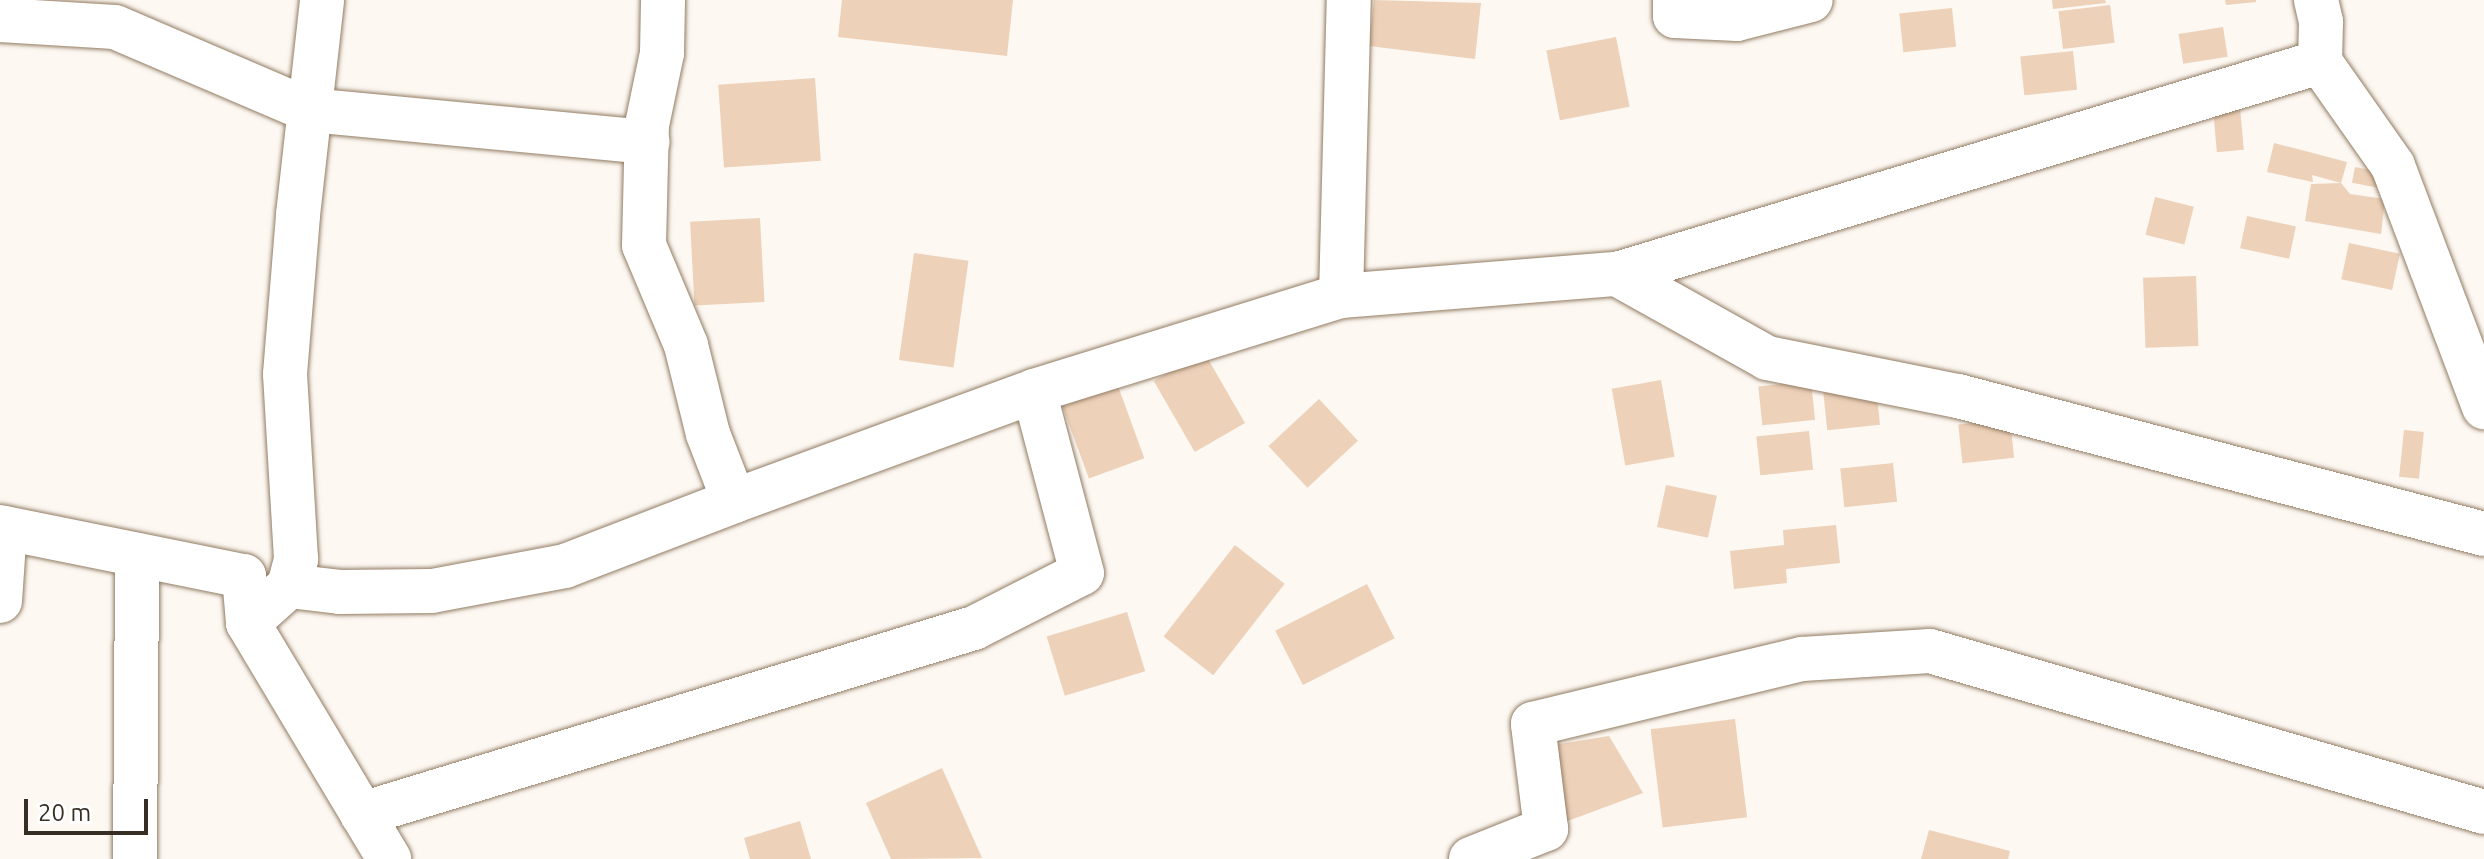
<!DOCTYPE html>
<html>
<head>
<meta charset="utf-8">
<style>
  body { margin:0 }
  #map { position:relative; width:2484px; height:859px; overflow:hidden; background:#fdf8f2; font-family:Ubuntu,sans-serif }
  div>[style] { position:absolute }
  .building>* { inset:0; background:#edd1b9; transform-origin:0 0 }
  .roads { filter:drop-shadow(0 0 2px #927c63) drop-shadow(0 0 2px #927c63) }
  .minor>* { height:44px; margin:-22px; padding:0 22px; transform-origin:22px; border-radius:22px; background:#fff }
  span { translate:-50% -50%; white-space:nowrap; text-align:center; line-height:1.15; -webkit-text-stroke:8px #fff; paint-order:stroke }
  .scale { position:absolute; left:24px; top:799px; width:124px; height:36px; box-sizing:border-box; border:4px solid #382f24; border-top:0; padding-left:10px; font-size:24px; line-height:28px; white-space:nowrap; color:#382f24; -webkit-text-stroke:6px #fff; paint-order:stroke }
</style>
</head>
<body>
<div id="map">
  <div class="building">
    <i style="clip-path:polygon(842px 0,1013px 0,1007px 56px,838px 37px)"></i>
    <i style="clip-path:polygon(1374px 0,1481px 3px,1475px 59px,1369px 46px)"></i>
    <i style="clip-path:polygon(2052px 0,2105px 0,2106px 3px,2053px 9px)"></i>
    <i style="clip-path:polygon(2225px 0,2256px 0,2256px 2px,2226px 5px)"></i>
    <i style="left:2110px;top:5px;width:38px;height:52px;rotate:83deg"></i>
    <i style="left:1952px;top:8px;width:39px;height:53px;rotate:84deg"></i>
    <i style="left:2223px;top:27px;width:30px;height:45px;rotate:81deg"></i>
    <i style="left:1616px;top:37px;width:71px;height:71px;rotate:79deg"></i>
    <i style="left:2073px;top:51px;width:39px;height:53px;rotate:84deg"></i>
    <i style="left:815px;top:78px;width:83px;height:97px;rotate:86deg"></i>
    <i style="left:2240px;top:107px;width:43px;height:27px;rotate:85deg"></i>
    <i style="clip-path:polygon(2274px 143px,2347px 162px,2341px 183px,2350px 194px,2385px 199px,2381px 234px,2305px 221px,2311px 184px,2341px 183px,2312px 175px,2313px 182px,2267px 172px)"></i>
    <i style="left:2355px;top:167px;width:37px;height:16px;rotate:11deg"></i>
    <i style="left:2155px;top:197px;width:40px;height:39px;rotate:14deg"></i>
    <i style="left:2247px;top:216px;width:50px;height:33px;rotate:12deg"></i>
    <i style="left:760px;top:218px;width:84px;height:70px;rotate:87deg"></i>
    <i style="left:2349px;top:243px;width:52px;height:37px;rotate:12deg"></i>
    <i style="left:914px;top:253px;width:55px;height:108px;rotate:8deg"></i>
    <i style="left:2196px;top:276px;width:70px;height:53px;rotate:88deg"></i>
    <i style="left:1204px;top:352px;width:82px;height:58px;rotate:60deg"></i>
    <i style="left:1661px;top:380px;width:78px;height:50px;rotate:80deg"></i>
    <i style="left:1811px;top:381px;width:39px;height:53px;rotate:84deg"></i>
    <i style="left:1118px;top:386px;width:77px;height:59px;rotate:70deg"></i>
    <i style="left:1876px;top:387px;width:38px;height:53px;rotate:84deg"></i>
    <i style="left:1319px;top:399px;width:57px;height:69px;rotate:47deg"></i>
    <i style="left:2010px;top:419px;width:39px;height:52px;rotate:84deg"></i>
    <i style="left:2404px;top:430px;width:20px;height:47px;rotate:6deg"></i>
    <i style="left:1809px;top:431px;width:39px;height:53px;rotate:84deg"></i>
    <i style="left:1893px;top:463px;width:39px;height:53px;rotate:84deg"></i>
    <i style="left:1666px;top:485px;width:52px;height:43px;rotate:12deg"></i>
    <i style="clip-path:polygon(1836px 525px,1840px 563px,1786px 569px,1787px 583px,1734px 589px,1730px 551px,1784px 545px,1783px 530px)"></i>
    <i style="left:1235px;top:545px;width:63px;height:116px;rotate:38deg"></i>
    <i style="left:1367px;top:584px;width:61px;height:103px;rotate:63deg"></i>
    <i style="left:1127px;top:612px;width:62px;height:84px;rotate:73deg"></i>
    <i style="left:1735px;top:719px;width:99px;height:85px;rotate:83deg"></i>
    <i style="clip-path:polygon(1609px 736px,1643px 793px,1565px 822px,1554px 745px)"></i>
    <i style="clip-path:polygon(942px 768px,982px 858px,891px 859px,866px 803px)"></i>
    <i style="clip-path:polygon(800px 821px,811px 859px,750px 859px,744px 838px)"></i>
    <i style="clip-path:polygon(1929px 830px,2010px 851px,2008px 859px,1921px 859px)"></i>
  </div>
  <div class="roads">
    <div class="minor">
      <i style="left:1675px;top:0;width:16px;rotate:90deg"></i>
      <i style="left:1675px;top:16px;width:62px;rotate:2.8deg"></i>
      <i style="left:1737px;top:19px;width:76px;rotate:-14.4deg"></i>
      <i style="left:2316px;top:0;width:23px;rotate:77deg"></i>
      <i style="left:2321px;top:22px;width:40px;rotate:91.4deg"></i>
      <i style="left:2320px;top:62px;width:127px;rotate:54.9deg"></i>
      <i style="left:2393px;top:166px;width:258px;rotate:69.3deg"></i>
      <i style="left:0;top:20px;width:115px;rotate:3.5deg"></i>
      <i style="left:115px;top:27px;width:211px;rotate:23.2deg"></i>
      <i style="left:309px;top:110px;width:340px;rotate:5.4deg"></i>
      <i style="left:1617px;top:274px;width:172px;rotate:29.2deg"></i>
      <i style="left:1767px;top:358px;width:195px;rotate:11.3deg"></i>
      <i style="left:1958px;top:396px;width:544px;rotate:14.7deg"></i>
      <i style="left:1341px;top:296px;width:296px;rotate:-88.5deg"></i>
      <i style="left:734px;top:501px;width:320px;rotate:-20.1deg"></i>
      <i style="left:1034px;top:391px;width:321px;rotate:-17.2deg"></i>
      <i style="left:1341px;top:296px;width:277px;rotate:-4.6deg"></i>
      <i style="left:1617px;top:274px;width:734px;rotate:-16.78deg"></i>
      <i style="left:0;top:527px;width:249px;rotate:11.4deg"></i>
      <i style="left:244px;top:576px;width:47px;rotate:85.1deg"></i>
      <i style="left:248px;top:623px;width:275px;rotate:59.1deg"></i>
      <i style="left:289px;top:586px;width:51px;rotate:6.7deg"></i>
      <i style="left:340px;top:592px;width:92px;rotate:-0.6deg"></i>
      <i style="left:432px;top:591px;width:135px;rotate:-10.6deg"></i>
      <i style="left:565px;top:566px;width:181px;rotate:-21deg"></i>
      <i style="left:734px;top:501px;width:72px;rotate:-111.2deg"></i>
      <i style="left:708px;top:434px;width:92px;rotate:-103.9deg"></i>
      <i style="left:686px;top:345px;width:108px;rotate:-112.8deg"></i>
      <i style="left:644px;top:245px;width:120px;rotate:-88.6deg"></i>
      <i style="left:647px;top:125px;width:74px;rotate:-78.2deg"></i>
      <i style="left:662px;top:53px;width:53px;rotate:-88.9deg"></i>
      <i style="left:0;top:601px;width:73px;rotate:-86.1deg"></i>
      <i style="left:248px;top:623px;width:55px;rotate:-42.1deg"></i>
      <i style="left:289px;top:586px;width:28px;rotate:-75deg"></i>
      <i style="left:296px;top:559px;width:185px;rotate:-93.4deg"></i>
      <i style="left:285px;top:374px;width:160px;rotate:-85.3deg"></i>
      <i style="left:298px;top:215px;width:216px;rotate:-83.6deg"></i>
      <i style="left:362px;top:814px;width:640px;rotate:-16.91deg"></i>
      <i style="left:974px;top:628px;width:121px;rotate:-27deg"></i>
      <i style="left:1082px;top:573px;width:188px;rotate:-104.8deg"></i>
      <i style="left:135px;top:859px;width:304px;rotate:-89.6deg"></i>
      <i style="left:1471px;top:859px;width:81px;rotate:-21.8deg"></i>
      <i style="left:1546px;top:829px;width:106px;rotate:-97.1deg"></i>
      <i style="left:1533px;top:724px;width:277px;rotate:-13.6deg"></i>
      <i style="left:1802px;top:659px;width:128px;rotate:-3.6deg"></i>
      <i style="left:1930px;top:651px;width:577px;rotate:16.2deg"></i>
    </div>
  </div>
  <div class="scale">20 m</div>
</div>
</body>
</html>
